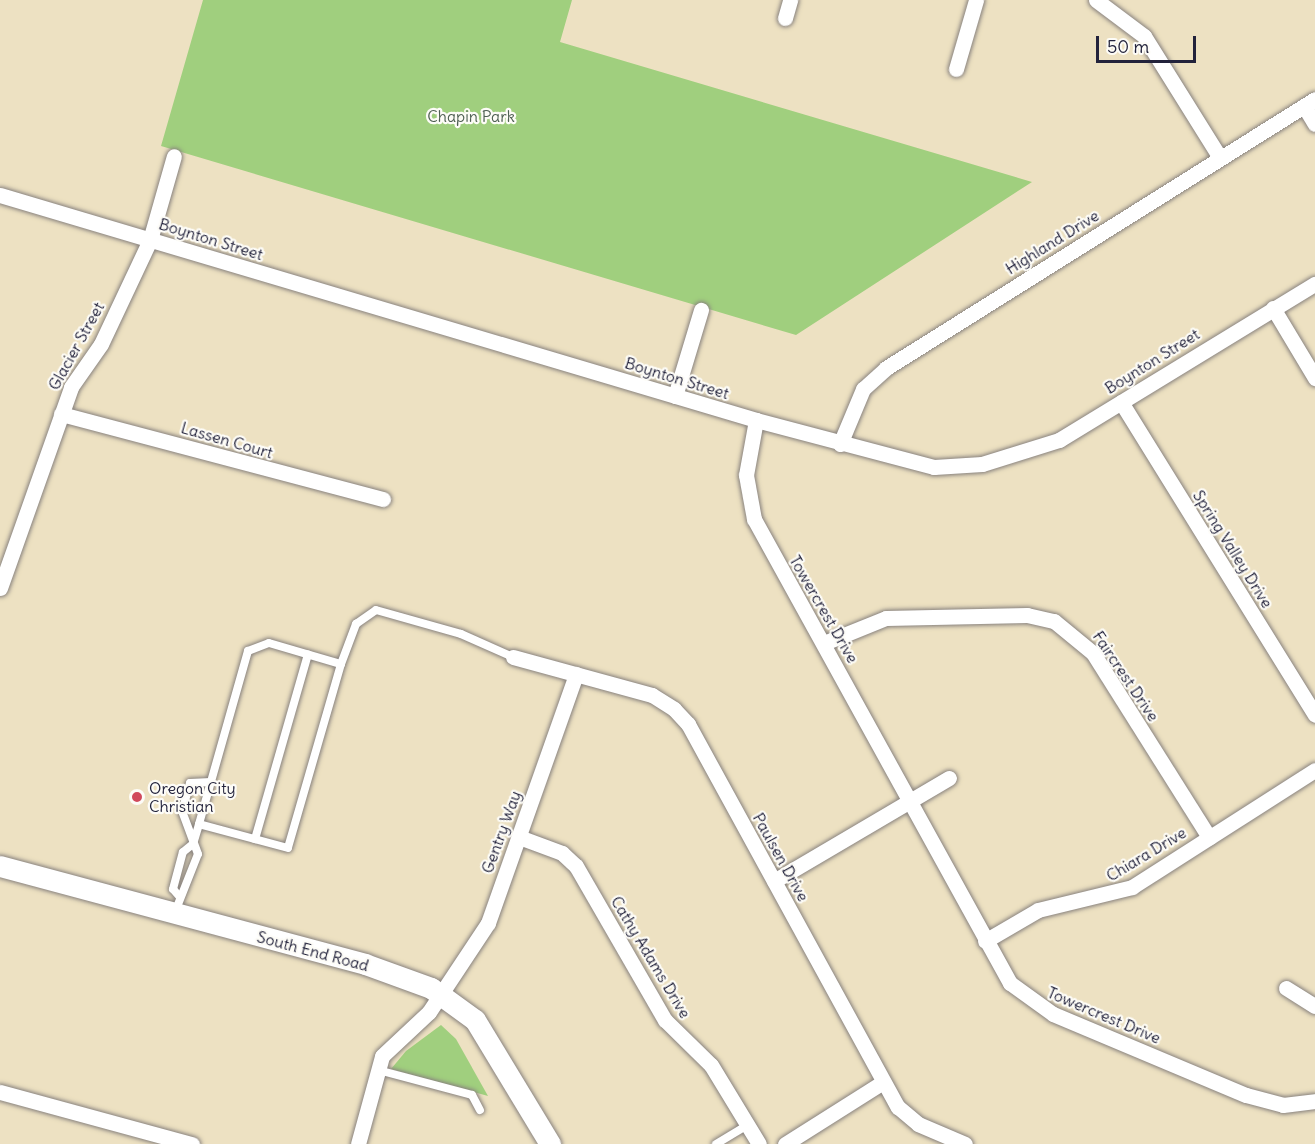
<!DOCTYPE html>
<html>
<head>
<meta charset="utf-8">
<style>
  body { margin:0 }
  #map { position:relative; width:1315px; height:1144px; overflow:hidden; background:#ede1c2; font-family:Delius,sans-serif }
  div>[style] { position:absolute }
  .green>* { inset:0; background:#a0cf7e }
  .roads { filter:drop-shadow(0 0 2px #88827e) drop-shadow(0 0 2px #88827e) }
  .service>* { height:8px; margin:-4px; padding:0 4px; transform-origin:4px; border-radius:4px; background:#fff }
  .minor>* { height:15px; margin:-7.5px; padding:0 7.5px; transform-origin:7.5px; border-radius:7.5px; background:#fff }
  .secondary>* { height:21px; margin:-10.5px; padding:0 10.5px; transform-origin:10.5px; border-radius:10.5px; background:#fff }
  .dots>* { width:16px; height:16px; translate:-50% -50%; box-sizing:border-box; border:3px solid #fdfcf7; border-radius:50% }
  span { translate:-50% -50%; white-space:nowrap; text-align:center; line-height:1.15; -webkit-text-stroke:4.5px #fdfcf7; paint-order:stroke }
  .park-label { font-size:16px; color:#4e5f52 }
  .street-label { font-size:16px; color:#22223b }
  .poi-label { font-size:16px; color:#22223b }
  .left { translate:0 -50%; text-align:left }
  .scale { position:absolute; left:1096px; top:36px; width:100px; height:27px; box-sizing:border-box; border:3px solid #22223b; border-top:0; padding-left:8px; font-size:18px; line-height:21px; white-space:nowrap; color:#22223b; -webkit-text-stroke:4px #fdfcf7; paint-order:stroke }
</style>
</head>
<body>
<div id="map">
  <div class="green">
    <i style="clip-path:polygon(203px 0,572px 0,560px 42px,1032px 182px,796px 335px,161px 146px)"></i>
    <i style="clip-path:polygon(441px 1025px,456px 1039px,488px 1096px,391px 1069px,406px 1051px)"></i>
  </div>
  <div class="roads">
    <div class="service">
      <i style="left:341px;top:664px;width:43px;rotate:-69.4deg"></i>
      <i style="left:356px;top:624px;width:24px;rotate:-35deg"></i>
      <i style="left:376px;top:610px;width:88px;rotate:15.8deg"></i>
      <i style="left:461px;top:634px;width:57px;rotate:23.9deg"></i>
      <i style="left:255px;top:839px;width:192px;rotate:-74deg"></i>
      <i style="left:179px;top:896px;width:9px;rotate:-131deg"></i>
      <i style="left:173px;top:889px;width:38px;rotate:-75deg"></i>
      <i style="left:183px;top:852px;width:13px;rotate:-39deg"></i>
      <i style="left:193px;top:844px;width:21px;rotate:-73deg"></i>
      <i style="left:199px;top:824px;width:180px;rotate:-74.2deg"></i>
      <i style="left:248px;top:651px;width:22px;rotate:-21deg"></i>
      <i style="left:269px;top:643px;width:75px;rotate:16.3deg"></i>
      <i style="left:341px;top:664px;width:191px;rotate:106.1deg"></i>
      <i style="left:288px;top:848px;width:92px;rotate:-164.9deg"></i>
      <i style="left:175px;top:912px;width:62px;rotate:-68.4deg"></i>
      <i style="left:198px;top:854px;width:46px;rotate:-110.4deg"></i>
      <i style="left:182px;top:811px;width:29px;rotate:-74deg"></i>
      <i style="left:190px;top:783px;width:21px;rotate:-3deg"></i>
      <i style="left:378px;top:1070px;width:97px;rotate:14.9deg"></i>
      <i style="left:472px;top:1095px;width:17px;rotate:62deg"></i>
      <i style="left:716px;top:1144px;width:37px;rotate:-31deg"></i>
    </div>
    <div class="minor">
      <i style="left:1096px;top:0;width:60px;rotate:36.9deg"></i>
      <i style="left:1144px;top:36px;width:142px;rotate:58deg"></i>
      <i style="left:785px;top:18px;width:19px;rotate:-74deg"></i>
      <i style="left:956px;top:69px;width:72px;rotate:-73.8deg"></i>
      <i style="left:1304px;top:106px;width:21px;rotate:59deg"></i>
      <i style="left:0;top:195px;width:789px;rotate:16.57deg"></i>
      <i style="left:756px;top:420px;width:184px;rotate:14.8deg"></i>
      <i style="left:934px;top:467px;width:48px;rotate:-3.6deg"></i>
      <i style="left:982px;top:464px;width:81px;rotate:-17.3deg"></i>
      <i style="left:1059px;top:440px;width:300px;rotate:-31.4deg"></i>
      <i style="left:1273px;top:308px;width:82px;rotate:59deg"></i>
      <i style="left:675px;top:396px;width:90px;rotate:-73.2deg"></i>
      <i style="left:1121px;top:402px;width:368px;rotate:58.2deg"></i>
      <i style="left:61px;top:414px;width:333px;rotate:14.8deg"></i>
      <i style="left:756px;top:420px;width:56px;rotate:100.3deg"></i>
      <i style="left:746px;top:475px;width:45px;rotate:79.7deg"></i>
      <i style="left:754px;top:519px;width:530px;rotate:61.11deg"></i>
      <i style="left:1010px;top:983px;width:53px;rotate:35.8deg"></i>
      <i style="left:1053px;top:1014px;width:209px;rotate:22.8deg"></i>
      <i style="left:1246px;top:1095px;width:38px;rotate:15deg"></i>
      <i style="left:1283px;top:1105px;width:32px;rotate:-7deg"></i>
      <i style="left:840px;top:444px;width:60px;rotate:-67.3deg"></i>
      <i style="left:863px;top:389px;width:31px;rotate:-42deg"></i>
      <i style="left:886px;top:368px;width:506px;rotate:-32.09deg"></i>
      <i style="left:0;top:588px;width:213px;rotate:-70.5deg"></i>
      <i style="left:71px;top:387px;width:52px;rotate:-55.1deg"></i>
      <i style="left:101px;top:344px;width:115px;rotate:-64.8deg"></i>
      <i style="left:150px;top:240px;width:87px;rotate:-74.1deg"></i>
      <i style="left:824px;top:643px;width:67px;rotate:-22deg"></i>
      <i style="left:886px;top:618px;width:141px;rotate:-1.2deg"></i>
      <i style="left:1027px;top:615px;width:28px;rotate:13deg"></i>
      <i style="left:1054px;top:621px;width:50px;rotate:39.4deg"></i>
      <i style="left:1093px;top:653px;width:218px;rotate:57.8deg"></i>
      <i style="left:513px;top:657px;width:144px;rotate:15.3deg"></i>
      <i style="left:652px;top:695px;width:26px;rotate:32deg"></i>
      <i style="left:674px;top:709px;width:21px;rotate:47deg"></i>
      <i style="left:688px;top:724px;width:437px;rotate:61.3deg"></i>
      <i style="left:898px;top:1107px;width:26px;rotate:40deg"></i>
      <i style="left:918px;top:1124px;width:51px;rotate:23.1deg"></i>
      <i style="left:519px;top:837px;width:46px;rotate:20.4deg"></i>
      <i style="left:562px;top:853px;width:19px;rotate:43deg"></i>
      <i style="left:576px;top:866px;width:178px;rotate:60deg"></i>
      <i style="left:665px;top:1020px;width:64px;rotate:44.4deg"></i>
      <i style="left:711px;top:1065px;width:92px;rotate:58.7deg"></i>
      <i style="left:774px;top:881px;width:203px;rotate:-30.5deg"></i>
      <i style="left:985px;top:941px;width:61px;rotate:-30.3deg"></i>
      <i style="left:1038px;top:910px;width:97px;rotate:-13.7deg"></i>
      <i style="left:1132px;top:887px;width:217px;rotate:-32.6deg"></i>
      <i style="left:1286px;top:988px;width:34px;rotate:32deg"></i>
      <i style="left:0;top:1092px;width:199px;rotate:15.2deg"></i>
      <i style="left:358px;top:1144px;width:91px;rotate:-74.7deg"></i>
      <i style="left:382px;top:1056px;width:64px;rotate:-43.1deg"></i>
      <i style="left:429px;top:1012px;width:107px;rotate:-56.5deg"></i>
      <i style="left:488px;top:923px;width:264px;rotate:-70.5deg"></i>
      <i style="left:785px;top:1144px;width:116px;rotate:-32.3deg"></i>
    </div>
    <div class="secondary">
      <i style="left:0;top:866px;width:378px;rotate:15deg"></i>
      <i style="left:365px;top:964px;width:70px;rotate:20deg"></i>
      <i style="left:431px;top:988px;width:54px;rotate:36deg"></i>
      <i style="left:475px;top:1020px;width:145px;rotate:58.8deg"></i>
    </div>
  </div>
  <div class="dots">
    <i style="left:137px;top:797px;background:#d1495b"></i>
  </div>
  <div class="park-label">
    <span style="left:471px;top:116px">Chapin Park</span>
  </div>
  <div class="street-label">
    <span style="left:211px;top:239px;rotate:17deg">Boynton Street</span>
    <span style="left:1052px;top:242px;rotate:-32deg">Highland Drive</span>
    <span style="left:76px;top:346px;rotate:-61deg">Glacier Street</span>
    <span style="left:1152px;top:361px;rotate:-32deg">Boynton Street</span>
    <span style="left:677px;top:378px;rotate:17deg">Boynton Street</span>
    <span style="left:227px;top:440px;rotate:16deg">Lassen Court</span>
    <span style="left:1233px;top:549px;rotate:58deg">Spring Valley Drive</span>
    <span style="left:824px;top:609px;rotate:60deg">Towercrest Drive</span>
    <span style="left:1126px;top:676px;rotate:56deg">Faircrest Drive</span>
    <span style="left:501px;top:832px;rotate:-70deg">Gentry Way</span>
    <span style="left:1146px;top:854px;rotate:-31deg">Chiara Drive</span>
    <span style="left:781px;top:857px;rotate:61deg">Paulsen Drive</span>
    <span style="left:313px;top:951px;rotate:15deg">South End Road</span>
    <span style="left:651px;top:957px;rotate:59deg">Cathy Adams Drive</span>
    <span style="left:1104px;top:1015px;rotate:23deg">Towercrest Drive</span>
  </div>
  <div class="poi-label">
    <span class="left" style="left:149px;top:797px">Oregon City<br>Christian</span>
  </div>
  <div class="scale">50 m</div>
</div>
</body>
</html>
